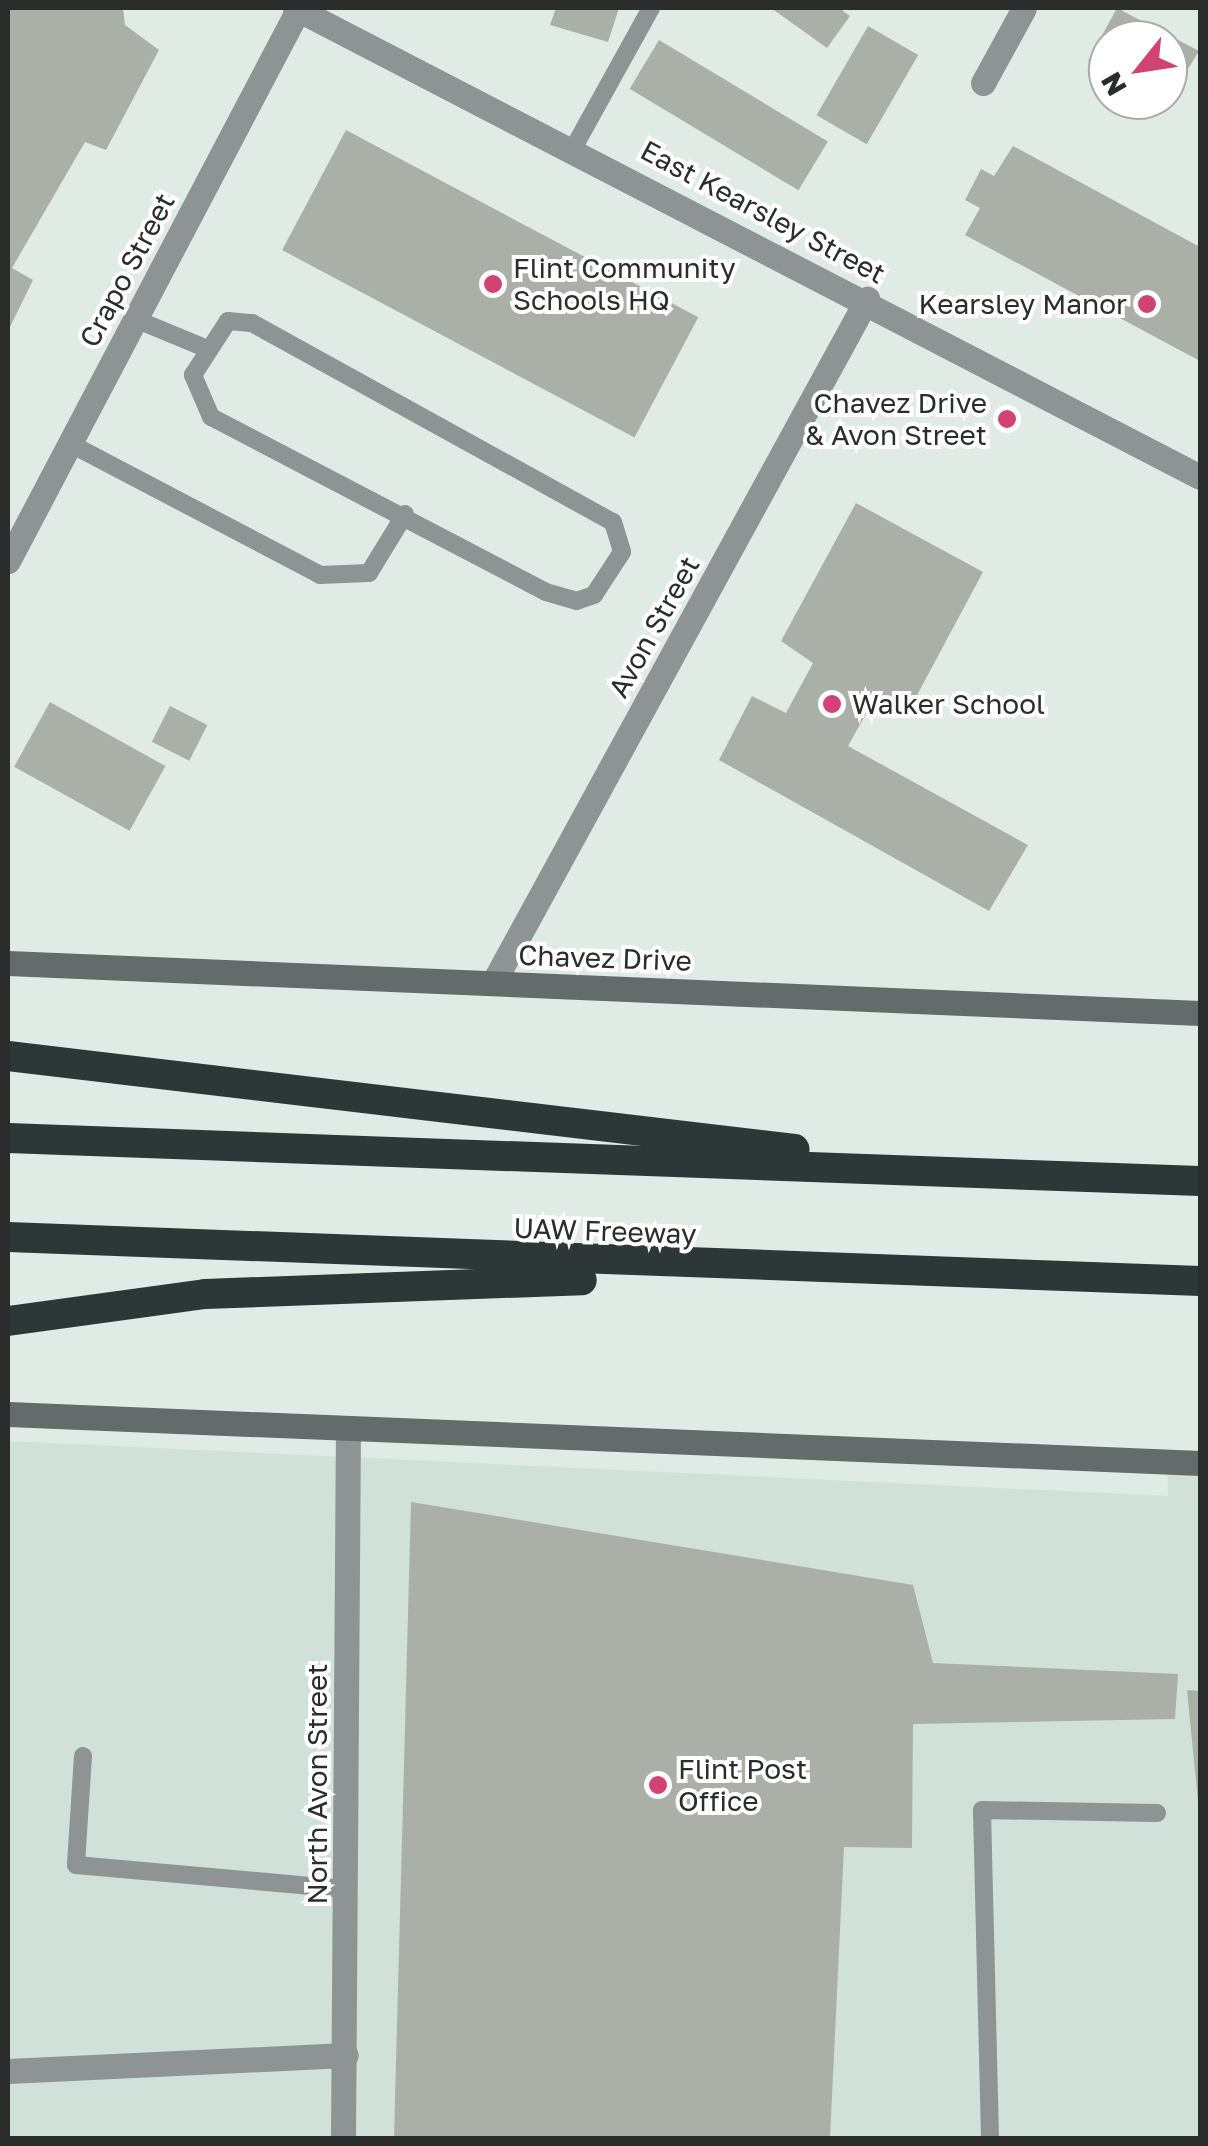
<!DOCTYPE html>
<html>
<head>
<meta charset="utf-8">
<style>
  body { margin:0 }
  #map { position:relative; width:1208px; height:2146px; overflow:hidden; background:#e0ebe6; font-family:"Golos Text",sans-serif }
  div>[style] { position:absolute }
  .built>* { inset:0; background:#cfe1d8 }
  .building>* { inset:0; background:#aab0a7; transform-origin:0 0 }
  .service>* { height:18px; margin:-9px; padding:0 9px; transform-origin:9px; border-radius:9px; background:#8e9393 }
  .minor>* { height:25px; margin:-12.5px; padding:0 12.5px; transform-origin:12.5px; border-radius:12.5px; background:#8e9393 }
  .tertiary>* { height:25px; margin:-12.5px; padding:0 12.5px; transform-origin:12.5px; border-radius:12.5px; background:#8e9393 }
  .secondary>* { height:25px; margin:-12.5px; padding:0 12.5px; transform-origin:12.5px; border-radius:12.5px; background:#646b6b }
  .motorway>* { height:30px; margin:-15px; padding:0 15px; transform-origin:15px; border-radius:15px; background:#2e3738 }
  .dots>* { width:28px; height:28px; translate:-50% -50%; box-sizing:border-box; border:5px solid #fff; border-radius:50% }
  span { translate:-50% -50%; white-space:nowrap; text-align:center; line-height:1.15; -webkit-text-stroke:8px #fff; paint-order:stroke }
  .street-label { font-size:28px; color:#2a2d2c }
  .poi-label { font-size:28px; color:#2a2d2c }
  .left { translate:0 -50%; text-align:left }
  .right { translate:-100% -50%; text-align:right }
  .frame { position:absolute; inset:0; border:10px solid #2a2d2c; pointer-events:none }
  .north { position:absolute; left:1088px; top:20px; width:100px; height:100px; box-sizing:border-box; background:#fff; border:2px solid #aaabab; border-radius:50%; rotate:240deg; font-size:28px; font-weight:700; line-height:40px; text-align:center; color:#2a2d2c }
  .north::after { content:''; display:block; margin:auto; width:35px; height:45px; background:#d04373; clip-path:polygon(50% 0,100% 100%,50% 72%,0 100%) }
</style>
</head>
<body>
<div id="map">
  <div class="built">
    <i style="clip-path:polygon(8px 1441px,1168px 1496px,1167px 1461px,1200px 1462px,1200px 2138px,8px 2138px)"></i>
  </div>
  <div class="building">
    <i style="clip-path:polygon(8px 8px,123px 8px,125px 25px,159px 50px,106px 150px,85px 142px,12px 268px,33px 280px,8px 331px)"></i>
    <i style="clip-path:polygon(556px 8px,619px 8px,608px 42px,550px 25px)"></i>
    <i style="clip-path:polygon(771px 8px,839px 8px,850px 16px,827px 48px)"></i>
    <i style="clip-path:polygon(1117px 8px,1199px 51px,1172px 95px,1168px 40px,1108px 40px,1108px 72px,1088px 61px)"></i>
    <i style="left:868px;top:26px;width:58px;height:103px;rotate:30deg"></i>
    <i style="left:659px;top:40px;width:197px;height:57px;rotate:31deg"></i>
    <i style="left:346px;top:130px;width:399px;height:136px;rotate:28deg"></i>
    <i style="clip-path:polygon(1013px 146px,1200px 247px,1200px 361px,965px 235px,980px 208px,965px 200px,981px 169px,994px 176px)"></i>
    <i style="clip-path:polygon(856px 503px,983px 572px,908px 712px,876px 696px,848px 746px,1028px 845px,989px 911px,719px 760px,752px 696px,786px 713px,813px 663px,781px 641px)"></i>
    <i style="left:50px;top:702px;width:132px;height:74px;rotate:29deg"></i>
    <i style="left:170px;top:706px;width:42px;height:40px;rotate:27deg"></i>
    <i style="clip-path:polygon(411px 1502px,913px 1585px,933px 1663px,1178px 1674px,1175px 1719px,913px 1724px,912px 1848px,844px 1847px,830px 2138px,394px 2138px)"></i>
    <i style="clip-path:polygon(1187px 1690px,1200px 1691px,1200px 1801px,1198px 1801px)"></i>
  </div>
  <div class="service">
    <i style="left:574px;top:147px;width:159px;rotate:-61deg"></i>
    <i style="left:135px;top:319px;width:74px;rotate:22.4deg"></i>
    <i style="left:228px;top:321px;width:24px;rotate:5deg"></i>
    <i style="left:252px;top:323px;width:412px;rotate:28.9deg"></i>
    <i style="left:613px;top:522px;width:31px;rotate:73deg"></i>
    <i style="left:622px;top:552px;width:51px;rotate:123.1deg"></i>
    <i style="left:594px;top:595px;width:18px;rotate:161deg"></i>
    <i style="left:577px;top:601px;width:32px;rotate:-164deg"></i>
    <i style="left:546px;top:592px;width:378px;rotate:-152.4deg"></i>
    <i style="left:211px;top:417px;width:46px;rotate:-113.2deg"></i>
    <i style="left:193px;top:375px;width:64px;rotate:-57.1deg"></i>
    <i style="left:69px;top:443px;width:284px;rotate:27.7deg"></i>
    <i style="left:320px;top:575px;width:49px;rotate:-2.3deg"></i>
    <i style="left:369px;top:573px;width:69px;rotate:-58.6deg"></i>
    <i style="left:83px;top:1756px;width:109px;rotate:93.7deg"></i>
    <i style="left:76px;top:1865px;width:271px;rotate:5.1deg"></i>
    <i style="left:990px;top:2138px;width:328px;rotate:-91.4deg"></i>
    <i style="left:982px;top:1810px;width:175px;rotate:1deg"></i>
  </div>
  <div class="minor">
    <i style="left:983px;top:83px;width:85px;rotate:-61.3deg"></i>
    <i style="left:8px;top:561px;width:625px;rotate:-62.25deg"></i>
    <i style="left:493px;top:983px;width:780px;rotate:-61.33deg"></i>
    <i style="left:8px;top:2071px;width:338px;rotate:-2.7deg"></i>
    <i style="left:343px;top:2138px;width:708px;rotate:-89.6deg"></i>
  </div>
  <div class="tertiary">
    <i style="left:295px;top:8px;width:1019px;rotate:27.39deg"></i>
  </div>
  <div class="secondary">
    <i style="left:8px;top:963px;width:1193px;rotate:2.4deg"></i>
    <i style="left:8px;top:1414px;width:1193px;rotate:2.35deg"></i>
  </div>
  <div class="motorway">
    <i style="left:8px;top:1056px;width:792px;rotate:6.74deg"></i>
    <i style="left:8px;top:1138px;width:1193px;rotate:2.07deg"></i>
    <i style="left:8px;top:1237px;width:1193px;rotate:2.11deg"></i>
    <i style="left:8px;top:1321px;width:199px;rotate:-7.8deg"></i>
    <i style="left:205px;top:1294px;width:377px;rotate:-2.1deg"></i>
  </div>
  <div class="dots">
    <i style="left:493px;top:284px;background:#d04373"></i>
    <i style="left:1147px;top:304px;background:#d04373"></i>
    <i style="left:1007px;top:419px;background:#d04373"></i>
    <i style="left:832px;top:704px;background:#d04373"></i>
    <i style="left:658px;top:1785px;background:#d04373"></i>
  </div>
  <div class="street-label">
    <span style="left:763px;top:212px;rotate:28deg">East Kearsley Street</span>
    <span style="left:127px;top:270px;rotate:-62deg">Crapo Street</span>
    <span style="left:654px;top:627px;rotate:-61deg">Avon Street</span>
    <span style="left:605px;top:958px;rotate:2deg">Chavez Drive</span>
    <span style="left:605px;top:1231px;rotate:2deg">UAW Freeway</span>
    <span style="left:317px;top:1784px;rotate:-90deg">North Avon Street</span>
  </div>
  <div class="poi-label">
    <span class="left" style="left:513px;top:284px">Flint Community<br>Schools HQ</span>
    <span class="right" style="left:1127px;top:304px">Kearsley Manor</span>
    <span class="right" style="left:987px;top:419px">Chavez Drive<br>&amp; Avon Street</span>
    <span class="left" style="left:852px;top:704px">Walker School</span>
    <span class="left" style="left:678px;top:1785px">Flint Post<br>Office</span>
  </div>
  <div class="frame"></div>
  <div class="north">N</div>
</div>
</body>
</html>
